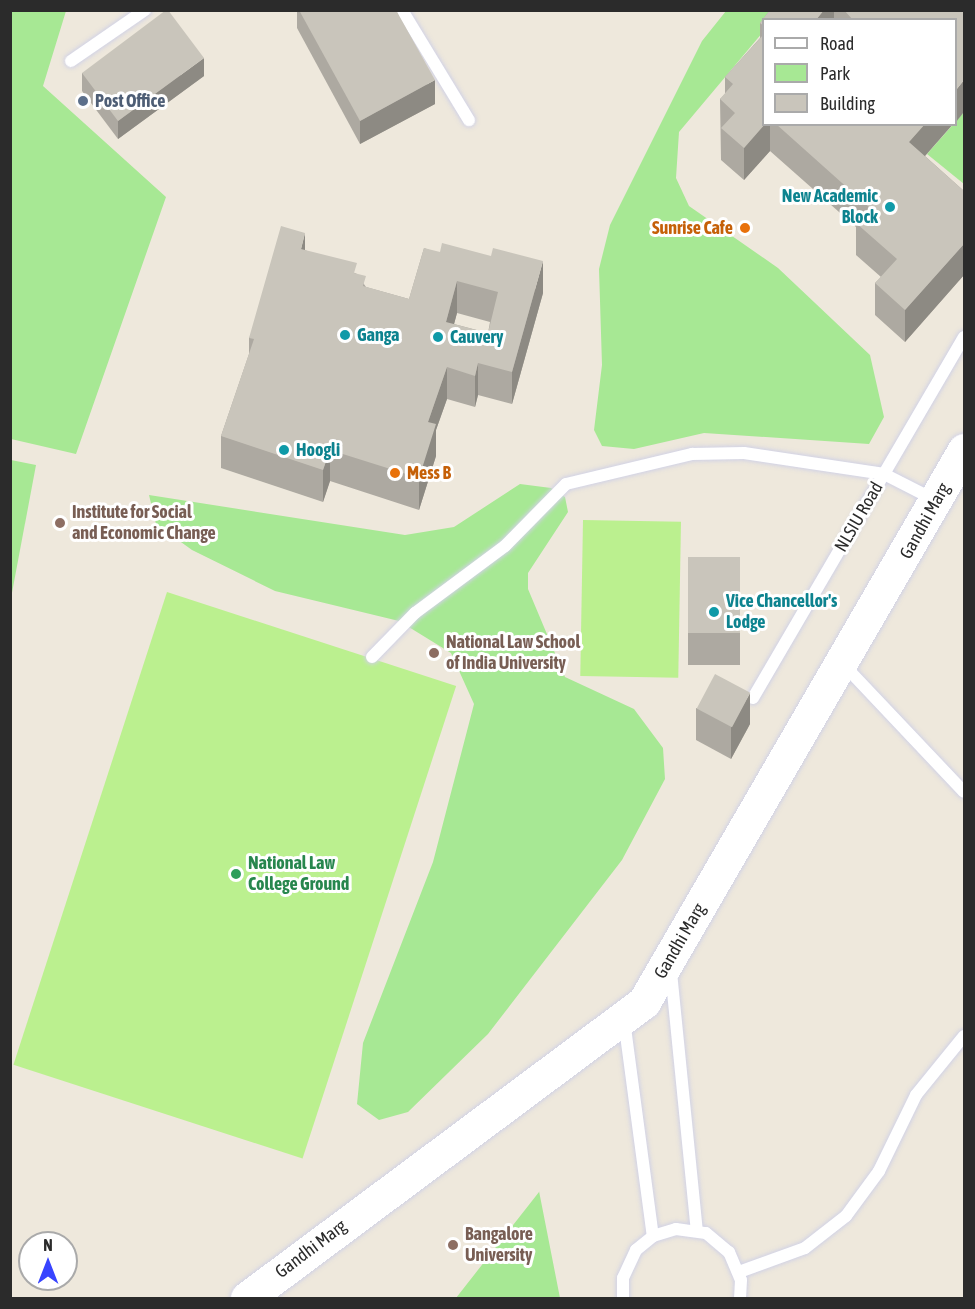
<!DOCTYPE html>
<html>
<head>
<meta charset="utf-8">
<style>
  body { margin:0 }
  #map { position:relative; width:975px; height:1309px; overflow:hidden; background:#eee8dc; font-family:"Asap Condensed",sans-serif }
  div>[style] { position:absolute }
  .green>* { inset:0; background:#a7e894 }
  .pitch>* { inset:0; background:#bbf08f; transform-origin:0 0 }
  .roads { filter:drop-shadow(0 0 2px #d1d2e5) drop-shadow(0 0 2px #d1d2e5) }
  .service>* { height:12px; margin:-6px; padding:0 6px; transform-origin:6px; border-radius:6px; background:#fff }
  .secondary>* { height:33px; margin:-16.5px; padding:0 16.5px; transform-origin:16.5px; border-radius:16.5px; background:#fff }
  .wall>* { inset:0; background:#ada9a1; transform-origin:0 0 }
  .shaded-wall>* { inset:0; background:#8d8a83 }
  .building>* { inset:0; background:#c9c5bb; transform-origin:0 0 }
  .dots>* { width:16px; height:16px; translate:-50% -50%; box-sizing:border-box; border:3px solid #fff; border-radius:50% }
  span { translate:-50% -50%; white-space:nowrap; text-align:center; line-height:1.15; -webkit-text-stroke:6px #fff; paint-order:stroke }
  .service-label { font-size:18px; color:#4e5e75; font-weight:700 }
  .left { translate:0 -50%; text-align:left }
  .culture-label { font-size:18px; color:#0d838f; font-weight:700 }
  .right { translate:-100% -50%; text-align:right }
  .food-label { font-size:18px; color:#c56008; font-weight:700 }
  .education-label { font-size:18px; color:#785e54; font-weight:700 }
  .street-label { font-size:18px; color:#2b2b2b }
  .leisure-label { font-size:18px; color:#27864d; font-weight:700 }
  .frame { position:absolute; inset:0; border:12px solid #2b2b2b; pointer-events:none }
  .legend { position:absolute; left:762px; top:18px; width:195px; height:108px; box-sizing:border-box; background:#fff; border:2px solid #aaa; margin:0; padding:8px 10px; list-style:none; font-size:18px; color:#2b2b2b }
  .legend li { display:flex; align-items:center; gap:12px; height:30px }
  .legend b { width:30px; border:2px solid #aaa }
  .north { position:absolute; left:18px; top:1231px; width:60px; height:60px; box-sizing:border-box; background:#fff; border:2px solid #aaa; border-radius:50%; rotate:0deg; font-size:16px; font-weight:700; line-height:24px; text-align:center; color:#2b2b2b }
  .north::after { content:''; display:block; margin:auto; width:21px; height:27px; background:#3844ff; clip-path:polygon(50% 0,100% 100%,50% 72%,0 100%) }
</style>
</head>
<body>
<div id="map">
  <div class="green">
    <i style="clip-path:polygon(11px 10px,66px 11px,43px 86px,166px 197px,76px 454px,11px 439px)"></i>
    <i style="clip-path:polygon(726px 11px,783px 11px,764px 20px,763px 32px,679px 132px,676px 178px,689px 206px,778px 268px,870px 355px,884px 417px,869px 444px,704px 433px,634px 449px,602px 446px,594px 430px,602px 365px,599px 269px,610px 225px,702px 41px)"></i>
    <i style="clip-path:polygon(964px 112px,964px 184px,927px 154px)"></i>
    <i style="clip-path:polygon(11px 460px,36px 465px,11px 598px,10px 460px)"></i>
    <i style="clip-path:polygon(520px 484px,551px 488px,565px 497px,568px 512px,528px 573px,528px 589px,565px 677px,634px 709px,663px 748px,665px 779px,622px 860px,488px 1034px,408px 1112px,379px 1120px,357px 1104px,363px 1043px,433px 862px,474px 704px,451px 653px,399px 621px,275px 591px,192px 550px,156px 524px,149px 495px,405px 535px,454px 527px)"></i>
    <i style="clip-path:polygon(539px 1191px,560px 1298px,456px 1298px,539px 1192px)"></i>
  </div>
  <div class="pitch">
    <i style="left:583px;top:520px;width:98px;height:156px;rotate:1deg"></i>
    <i style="left:167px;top:592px;width:304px;height:497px;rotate:18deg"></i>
  </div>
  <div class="roads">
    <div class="service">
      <i style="left:402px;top:10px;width:129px;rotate:58.7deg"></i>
      <i style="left:71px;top:61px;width:90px;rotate:-34.6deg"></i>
      <i style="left:372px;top:657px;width:62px;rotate:-45.7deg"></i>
      <i style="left:415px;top:613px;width:112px;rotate:-36.7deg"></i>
      <i style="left:505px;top:546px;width:87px;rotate:-45.5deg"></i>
      <i style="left:566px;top:484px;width:130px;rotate:-13.4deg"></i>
      <i style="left:692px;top:454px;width:52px;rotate:-1.1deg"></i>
      <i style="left:744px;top:453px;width:142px;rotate:8.5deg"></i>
      <i style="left:884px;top:474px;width:57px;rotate:27deg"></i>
      <i style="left:843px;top:664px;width:176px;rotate:46.6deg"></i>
      <i style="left:753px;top:698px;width:418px;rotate:-59.7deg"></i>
      <i style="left:671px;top:972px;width:260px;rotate:84.3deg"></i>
      <i style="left:624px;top:1020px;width:218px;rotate:82.4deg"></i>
      <i style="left:739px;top:1272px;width:70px;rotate:-20deg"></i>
      <i style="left:805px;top:1248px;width:52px;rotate:-38deg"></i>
      <i style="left:846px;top:1216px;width:56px;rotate:-53.7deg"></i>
      <i style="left:879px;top:1171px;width:85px;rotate:-64deg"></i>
      <i style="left:916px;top:1095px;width:76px;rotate:-50.9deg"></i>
      <i style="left:623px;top:1298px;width:20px;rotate:-90deg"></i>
      <i style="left:623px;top:1278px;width:31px;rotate:-65deg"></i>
      <i style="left:636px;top:1250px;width:22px;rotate:-39deg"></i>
      <i style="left:653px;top:1236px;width:24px;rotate:-17deg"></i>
      <i style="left:676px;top:1229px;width:30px;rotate:8deg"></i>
      <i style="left:706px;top:1233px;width:30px;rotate:40deg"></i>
      <i style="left:729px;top:1252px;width:30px;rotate:67deg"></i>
      <i style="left:741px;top:1280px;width:18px;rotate:93deg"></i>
    </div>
    <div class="secondary">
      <i style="left:247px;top:1298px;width:495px;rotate:-36.7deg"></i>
      <i style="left:644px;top:1002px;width:638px;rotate:-59.9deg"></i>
    </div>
  </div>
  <div class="wall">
    <i style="clip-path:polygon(297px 10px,396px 10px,435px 104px,360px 144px,297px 28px)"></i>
    <i style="clip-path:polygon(770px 10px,964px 10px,956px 20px,764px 20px,764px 124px,953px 124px,925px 156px,964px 191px,964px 275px,905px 342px,875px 315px,875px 283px,881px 277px,856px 255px,856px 227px,770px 151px,744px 180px,721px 160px,720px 99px,725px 94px,725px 77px,760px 38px,760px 23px)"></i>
    <i style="clip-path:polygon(82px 73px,204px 76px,118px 139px,82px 91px)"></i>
    <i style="clip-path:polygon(evenodd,424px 248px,543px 293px,512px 404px,478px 395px,475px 407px,447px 399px,436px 430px,436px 456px,419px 510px,330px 481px,323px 502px,221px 468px,221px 436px,249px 354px,249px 338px,305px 250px,357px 274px,366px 287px,409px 299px,424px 248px,457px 313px,490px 322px,488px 333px,454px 324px,457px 313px)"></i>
    <i style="left:688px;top:557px;width:52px;height:108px"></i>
    <i style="clip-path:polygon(696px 708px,750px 724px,731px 759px,696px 740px)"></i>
  </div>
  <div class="shaded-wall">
    <i style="clip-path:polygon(824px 10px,834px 10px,834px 20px,816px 20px)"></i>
    <i style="clip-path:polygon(204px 58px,204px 76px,118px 139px,118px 121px)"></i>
    <i style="clip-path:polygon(435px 80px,435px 104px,360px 144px,360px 121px)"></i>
    <i style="clip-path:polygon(964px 80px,964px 112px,956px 122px,956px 90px)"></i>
    <i style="clip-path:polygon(765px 124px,770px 124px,770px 151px,744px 180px,744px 148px)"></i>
    <i style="clip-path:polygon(925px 124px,953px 124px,909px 174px,909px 142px)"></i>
    <i style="clip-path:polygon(305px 233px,305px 265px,301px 249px)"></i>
    <i style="clip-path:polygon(964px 244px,964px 275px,905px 342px,905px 310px)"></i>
    <i style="clip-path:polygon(543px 261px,543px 293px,512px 404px,512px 372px)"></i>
    <i style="clip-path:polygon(457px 281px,457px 313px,446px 354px,446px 322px)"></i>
    <i style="clip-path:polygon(478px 363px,478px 395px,475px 407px,475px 376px)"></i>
    <i style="clip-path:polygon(447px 367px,447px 399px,436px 430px,436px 456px,419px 510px,419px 478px,428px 422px)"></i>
    <i style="clip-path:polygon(330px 450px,330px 481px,323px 502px,323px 470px)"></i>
    <i style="clip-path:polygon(750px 693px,750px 724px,731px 759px,731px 727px)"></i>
  </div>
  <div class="building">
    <i style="clip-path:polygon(166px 10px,168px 10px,204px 58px,118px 121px,82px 73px)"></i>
    <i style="clip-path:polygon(299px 10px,396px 10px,435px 80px,360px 121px)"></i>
    <i style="clip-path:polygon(770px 10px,824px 10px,816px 20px,764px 20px,764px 26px,760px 23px)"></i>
    <i style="clip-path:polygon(844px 10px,964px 10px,964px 80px,956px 90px,956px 20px,853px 20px)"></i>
    <i style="clip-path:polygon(764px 34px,764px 124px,765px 124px,744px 148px,721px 128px,735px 113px,720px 99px,733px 84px,725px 77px)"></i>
    <i style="clip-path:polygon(776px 124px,925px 124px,909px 142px,964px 191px,964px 244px,905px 310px,875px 283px,897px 259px,856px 223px,870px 208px)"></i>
    <i style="clip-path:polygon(evenodd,281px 226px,305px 233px,301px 249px,357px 263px,354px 273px,366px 276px,363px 286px,409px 299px,424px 248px,440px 252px,442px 243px,491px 256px,493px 248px,543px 261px,512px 372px,478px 363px,475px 376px,447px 367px,428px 422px,436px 424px,419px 478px,330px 450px,323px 470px,221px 436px,254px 339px,249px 338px,281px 226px,457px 281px,498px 292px,488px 333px,446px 322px,457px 281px)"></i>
    <i style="left:688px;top:557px;width:52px;height:76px"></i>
    <i style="left:715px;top:674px;width:40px;height:39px;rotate:28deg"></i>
  </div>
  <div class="dots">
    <i style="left:83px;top:101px;background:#5c6f8a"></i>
    <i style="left:890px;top:207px;background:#0f9aa8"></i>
    <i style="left:745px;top:228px;background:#e8710a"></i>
    <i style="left:345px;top:335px;background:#0f9aa8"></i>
    <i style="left:438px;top:337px;background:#0f9aa8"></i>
    <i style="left:284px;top:450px;background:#0f9aa8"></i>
    <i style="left:395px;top:473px;background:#e8710a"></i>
    <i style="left:60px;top:523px;background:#8d6e63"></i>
    <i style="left:714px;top:612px;background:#0f9aa8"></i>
    <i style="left:434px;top:653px;background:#8d6e63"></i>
    <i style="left:236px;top:874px;background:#2e9e5b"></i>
    <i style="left:453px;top:1245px;background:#8d6e63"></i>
  </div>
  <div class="service-label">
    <span class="left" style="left:95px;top:101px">Post Office</span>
  </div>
  <div class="culture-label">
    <span class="right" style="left:878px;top:207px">New Academic<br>Block</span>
    <span class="left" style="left:357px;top:335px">Ganga</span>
    <span class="left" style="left:450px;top:337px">Cauvery</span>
    <span class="left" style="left:296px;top:450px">Hoogli</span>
    <span class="left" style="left:726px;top:612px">Vice Chancellor's<br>Lodge</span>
  </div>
  <div class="food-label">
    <span class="right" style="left:733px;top:228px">Sunrise Cafe</span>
    <span class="left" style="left:407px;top:473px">Mess B</span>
  </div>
  <div class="education-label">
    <span class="left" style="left:72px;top:523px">Institute for Social<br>and Economic Change</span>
    <span class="left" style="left:446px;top:653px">National Law School<br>of India University</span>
    <span class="left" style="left:465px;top:1245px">Bangalore<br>University</span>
  </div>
  <div class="street-label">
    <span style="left:859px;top:517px;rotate:-60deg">NLSIU Road</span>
    <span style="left:925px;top:521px;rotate:-61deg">Gandhi Marg</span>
    <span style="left:680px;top:941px;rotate:-60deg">Gandhi Marg</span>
    <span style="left:311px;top:1249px;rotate:-37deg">Gandhi Marg</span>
  </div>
  <div class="leisure-label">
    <span class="left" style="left:248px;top:874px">National Law<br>College Ground</span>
  </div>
  <div class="frame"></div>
  <ul class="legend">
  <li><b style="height:8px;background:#fff"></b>Road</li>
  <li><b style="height:16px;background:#a7e894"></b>Park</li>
  <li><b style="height:16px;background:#c9c5bb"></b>Building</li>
  </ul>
  <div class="north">N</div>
</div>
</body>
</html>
